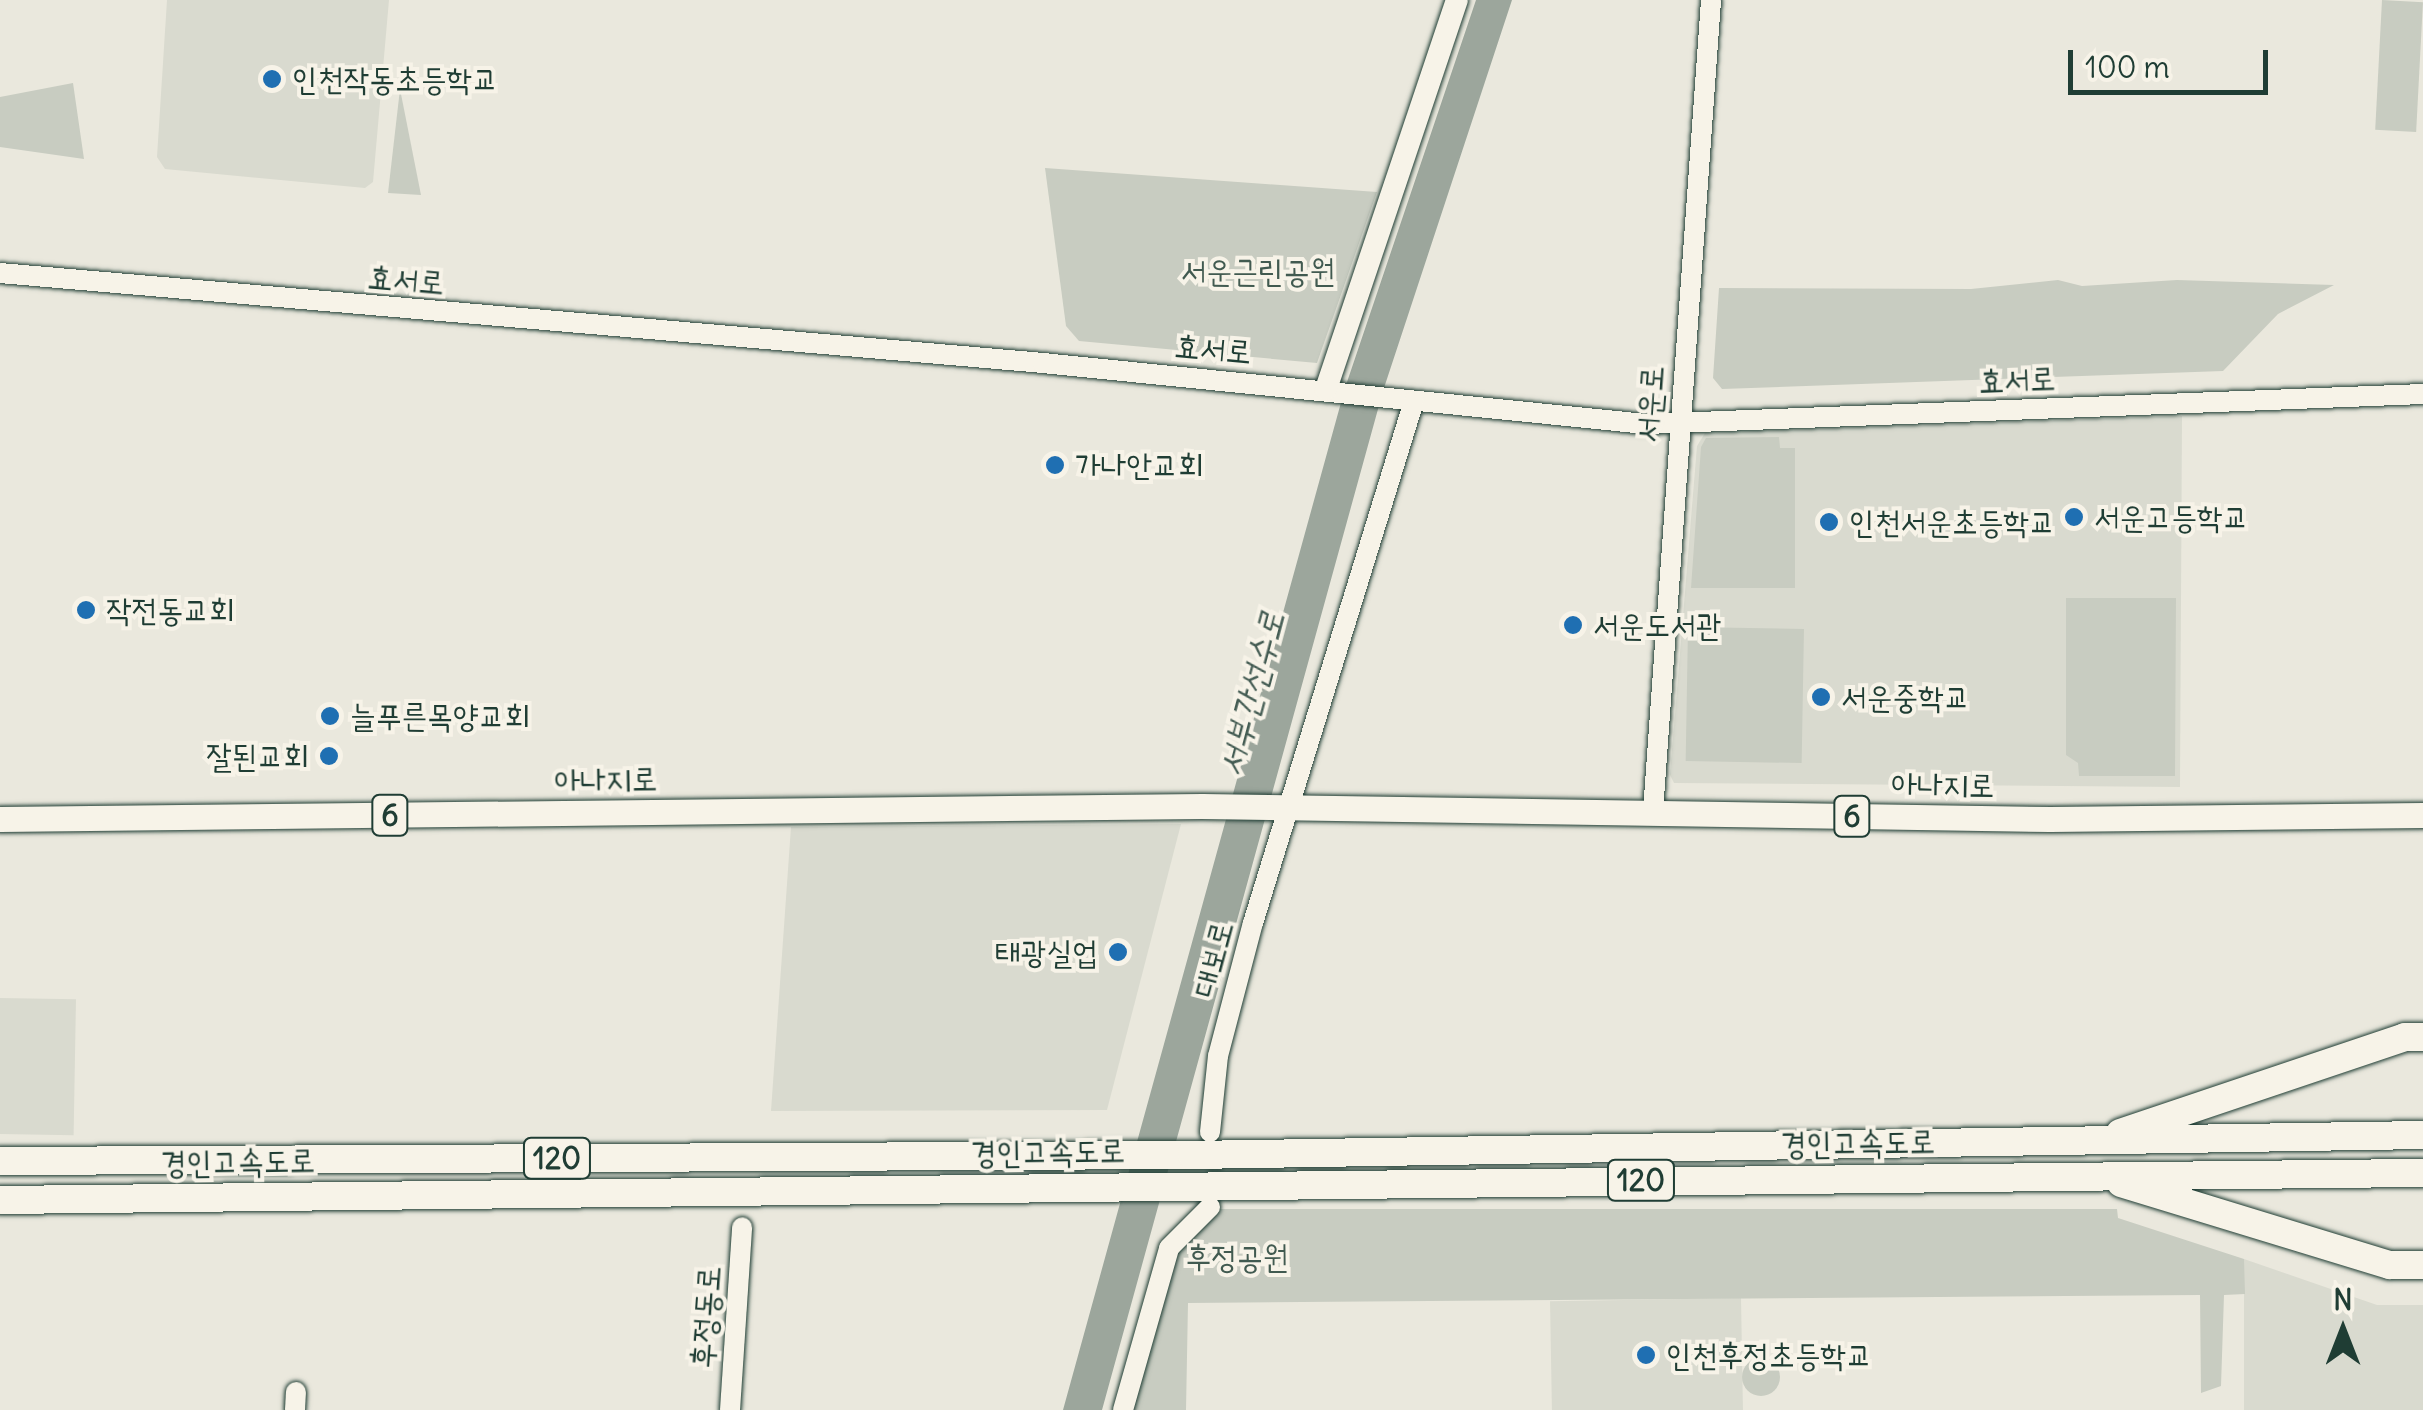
<!DOCTYPE html>
<html>
<head>
<meta charset="utf-8">
<style>
  body { margin:0 }
  #map { position:relative; width:2423px; height:1410px; overflow:hidden; background:#eae8dd; font-family:Delius,"Poor Story",sans-serif }
  div>[style] { position:absolute }
  .built>* { inset:0; background:#d9dacf; transform-origin:0 0 }
  .green>* { inset:0; background:#c8ccc1; transform-origin:0 0 }
  .round { border-radius:50% }
  .water>* { inset:0; background:#9ca69c }
  .roads { filter:drop-shadow(0 0 2px #1f3d34) drop-shadow(0 0 2px #1f3d34) }
  .tertiary>* { height:20px; margin:-10px; padding:0 10px; transform-origin:10px; border-radius:10px; background:#f7f3e8 }
  .secondary>* { height:22px; margin:-11px; padding:0 11px; transform-origin:11px; border-radius:11px; background:#f7f3e8 }
  .primary>* { height:25px; margin:-12.5px; padding:0 12.5px; transform-origin:12.5px; border-radius:12.5px; background:#f7f3e8 }
  .motorway>* { height:28px; margin:-14px; padding:0 14px; transform-origin:14px; border-radius:14px; background:#f7f3e8 }
  .dots>* { width:28px; height:28px; translate:-50% -50%; box-sizing:border-box; border:5px solid #f7f3e8; border-radius:50% }
  span { translate:-50% -50%; white-space:nowrap; text-align:center; line-height:1.15; -webkit-text-stroke:8px #f7f3e8; paint-order:stroke }
  .shield-label span { padding:2px 8px; background:#f7f3e8; border:2px solid; border-radius:8px; -webkit-text-stroke-width:0 }
  .shield-label { font-size:30px; color:#1f3d34; font-weight:700 }
  .poi-label { font-size:32px; color:#1f3d34 }
  .left { translate:0 -50%; text-align:left }
  .right { translate:-100% -50%; text-align:right }
  .park-label { font-size:32px; color:#415a50 }
  .street-label { font-size:32px; color:#1f3d34 }
  .water-label { font-size:35px; color:#445c53; font-style:italic }
  .north { position:absolute; left:2293px; top:1280px; width:100px; height:100px; -webkit-text-stroke:8px #f7f3e8; paint-order:stroke; rotate:0deg; font-size:28px; font-weight:700; line-height:40px; text-align:center; color:#1f3d34 }
  .north::after { content:''; display:block; margin:auto; width:35px; height:45px; background:#1f3d34; clip-path:polygon(50% 0,100% 100%,50% 72%,0 100%) }
  .scale { position:absolute; left:2068px; top:50px; width:200px; height:45px; box-sizing:border-box; border:5px solid #1f3d34; border-top:0; padding-left:12px; font-size:30px; line-height:35px; white-space:nowrap; color:#1f3d34; -webkit-text-stroke:8px #f7f3e8; paint-order:stroke }
</style>
</head>
<body>
<div id="map">
  <div class="built">
    <i style="clip-path:polygon(167px 0,389px 0,373px 182px,365px 188px,165px 169px,157px 157px)"></i>
    <i style="clip-path:polygon(2182px 416px,2180px 787px,1674px 783px,1670px 775px,1697px 446px,1705px 433px)"></i>
    <i style="clip-path:polygon(1181px 824px,1107px 1110px,771px 1111px,791px 827px)"></i>
    <i style="left:0;top:998px;width:76px;height:136px;rotate:1deg"></i>
    <i style="clip-path:polygon(2244px 1259px,2377px 1305px,2423px 1305px,2423px 1410px,2244px 1410px)"></i>
    <i style="left:1741px;top:1298px;width:112px;height:191px;rotate:89deg"></i>
  </div>
  <div class="green">
    <i style="left:2382px;top:0;width:41px;height:130px;rotate:3deg"></i>
    <i style="clip-path:polygon(73px 83px,84px 159px,0 147px,0 97px)"></i>
    <i style="clip-path:polygon(400px 89px,421px 195px,388px 193px)"></i>
    <i style="clip-path:polygon(1045px 168px,1377px 192px,1317px 363px,1079px 341px,1066px 326px)"></i>
    <i style="clip-path:polygon(2058px 280px,2082px 286px,2177px 280px,2334px 285px,2278px 314px,2223px 371px,1722px 389px,1713px 378px,1719px 288px,1971px 289px)"></i>
    <i style="clip-path:polygon(1779px 437px,1780px 448px,1795px 448px,1795px 588px,1691px 588px,1701px 447px,1706px 438px)"></i>
    <i style="clip-path:polygon(2066px 598px,2176px 598px,2175px 776px,2079px 776px,2078px 763px,2066px 755px)"></i>
    <i style="left:1688px;top:627px;width:116px;height:134px;rotate:1deg"></i>
    <i style="clip-path:polygon(1218px 1209px,2117px 1209px,2118px 1218px,2244px 1259px,2245px 1294px,2224px 1295px,2221px 1386px,2201px 1393px,2200px 1295px,1188px 1303px,1186px 1410px,1130px 1410px,1174px 1250px)"></i>
    <i class="round" style="left:1742px;top:1358px;width:38px;height:38px"></i>
  </div>
  <div class="water">
    <i style="clip-path:polygon(1476px 0,1512px 0,1383px 391px,1102px 1410px,1063px 1410px,1345px 388px)"></i>
  </div>
  <div class="roads">
    <div class="tertiary">
      <i style="left:0;top:273px;width:1047px;rotate:4.93deg"></i>
      <i style="left:1043px;top:363px;width:606px;rotate:5.78deg"></i>
      <i style="left:1646px;top:424px;width:778px;rotate:-2.21deg"></i>
      <i style="left:1653px;top:812px;width:814px;rotate:-85.91deg"></i>
      <i style="left:1210px;top:1132px;width:76px;rotate:-84deg"></i>
      <i style="left:1218px;top:1056px;width:138px;rotate:-75.3deg"></i>
      <i style="left:1253px;top:923px;width:546px;rotate:-72.86deg"></i>
      <i style="left:295px;top:1410px;width:18px;rotate:-87deg"></i>
      <i style="left:730px;top:1410px;width:183px;rotate:-86.2deg"></i>
      <i style="left:1123px;top:1410px;width:168px;rotate:-74.1deg"></i>
      <i style="left:1169px;top:1248px;width:58px;rotate:-45deg"></i>
    </div>
    <div class="secondary">
      <i style="left:1326px;top:389px;width:410px;rotate:-71.4deg"></i>
    </div>
    <div class="primary">
      <i style="left:0;top:819px;width:1202px;rotate:-0.62deg"></i>
      <i style="left:1202px;top:806px;width:848px;rotate:0.88deg"></i>
      <i style="left:2050px;top:819px;width:373px;rotate:-0.6deg"></i>
    </div>
    <div class="motorway">
      <i style="left:2120px;top:1133px;width:301px;rotate:-18.6deg"></i>
      <i style="left:2405px;top:1037px;width:18px"></i>
      <i style="left:0;top:1161px;width:1192px;rotate:-0.29deg"></i>
      <i style="left:1192px;top:1155px;width:1231px;rotate:-0.93deg"></i>
      <i style="left:2121px;top:1183px;width:281px;rotate:17deg"></i>
      <i style="left:2390px;top:1265px;width:33px"></i>
      <i style="left:0;top:1200px;width:2423px;rotate:-0.64deg"></i>
    </div>
  </div>
  <div class="dots">
    <i style="left:272px;top:79px;background:#1f6fb2"></i>
    <i style="left:1055px;top:465px;background:#1f6fb2"></i>
    <i style="left:2074px;top:517px;background:#1f6fb2"></i>
    <i style="left:1829px;top:522px;background:#1f6fb2"></i>
    <i style="left:86px;top:610px;background:#1f6fb2"></i>
    <i style="left:1573px;top:625px;background:#1f6fb2"></i>
    <i style="left:1821px;top:697px;background:#1f6fb2"></i>
    <i style="left:330px;top:716px;background:#1f6fb2"></i>
    <i style="left:329px;top:756px;background:#1f6fb2"></i>
    <i style="left:1118px;top:952px;background:#1f6fb2"></i>
    <i style="left:1646px;top:1355px;background:#1f6fb2"></i>
  </div>
  <div class="shield-label">
    <span style="left:390px;top:815px">6</span>
    <span style="left:1852px;top:816px">6</span>
    <span style="left:557px;top:1158px">120</span>
    <span style="left:1641px;top:1180px">120</span>
  </div>
  <div class="poi-label">
    <span class="left" style="left:292px;top:79px">인천작동초등학교</span>
    <span class="left" style="left:1075px;top:465px">가나안교회</span>
    <span class="left" style="left:2094px;top:517px">서운고등학교</span>
    <span class="left" style="left:1849px;top:522px">인천서운초등학교</span>
    <span class="left" style="left:106px;top:610px">작전동교회</span>
    <span class="left" style="left:1593px;top:625px">서운도서관</span>
    <span class="left" style="left:1841px;top:697px">서운중학교</span>
    <span class="left" style="left:350px;top:716px">늘푸른목양교회</span>
    <span class="right" style="left:309px;top:756px">잘된교회</span>
    <span class="right" style="left:1098px;top:952px">태광실업</span>
    <span class="left" style="left:1666px;top:1355px">인천후정초등학교</span>
  </div>
  <div class="park-label">
    <span style="left:1258px;top:271px">서운근린공원</span>
    <span style="left:1237px;top:1257px">후정공원</span>
  </div>
  <div class="street-label">
    <span style="left:406px;top:280px;rotate:5deg">효서로</span>
    <span style="left:1213px;top:349px;rotate:5deg">효서로</span>
    <span style="left:2017px;top:380px;rotate:-2deg">효서로</span>
    <span style="left:1650px;top:404px;rotate:-86deg">서운로</span>
    <span style="left:606px;top:780px;rotate:-1deg">아나지로</span>
    <span style="left:1943px;top:785px;rotate:1deg">아나지로</span>
    <span style="left:1213px;top:959px;rotate:-75deg">대보로</span>
    <span style="left:1858px;top:1143px;rotate:-1deg">경인고속도로</span>
    <span style="left:1048px;top:1152px;rotate:-1deg">경인고속도로</span>
    <span style="left:238px;top:1162px;rotate:-1deg">경인고속도로</span>
    <span style="left:706px;top:1317px;rotate:-86deg">후정동로</span>
  </div>
  <div class="water-label">
    <span style="left:1250px;top:693px;rotate:-75deg">서부간선수로</span>
  </div>
  <div class="north">N</div>
  <div class="scale">100 m</div>
</div>
</body>
</html>
